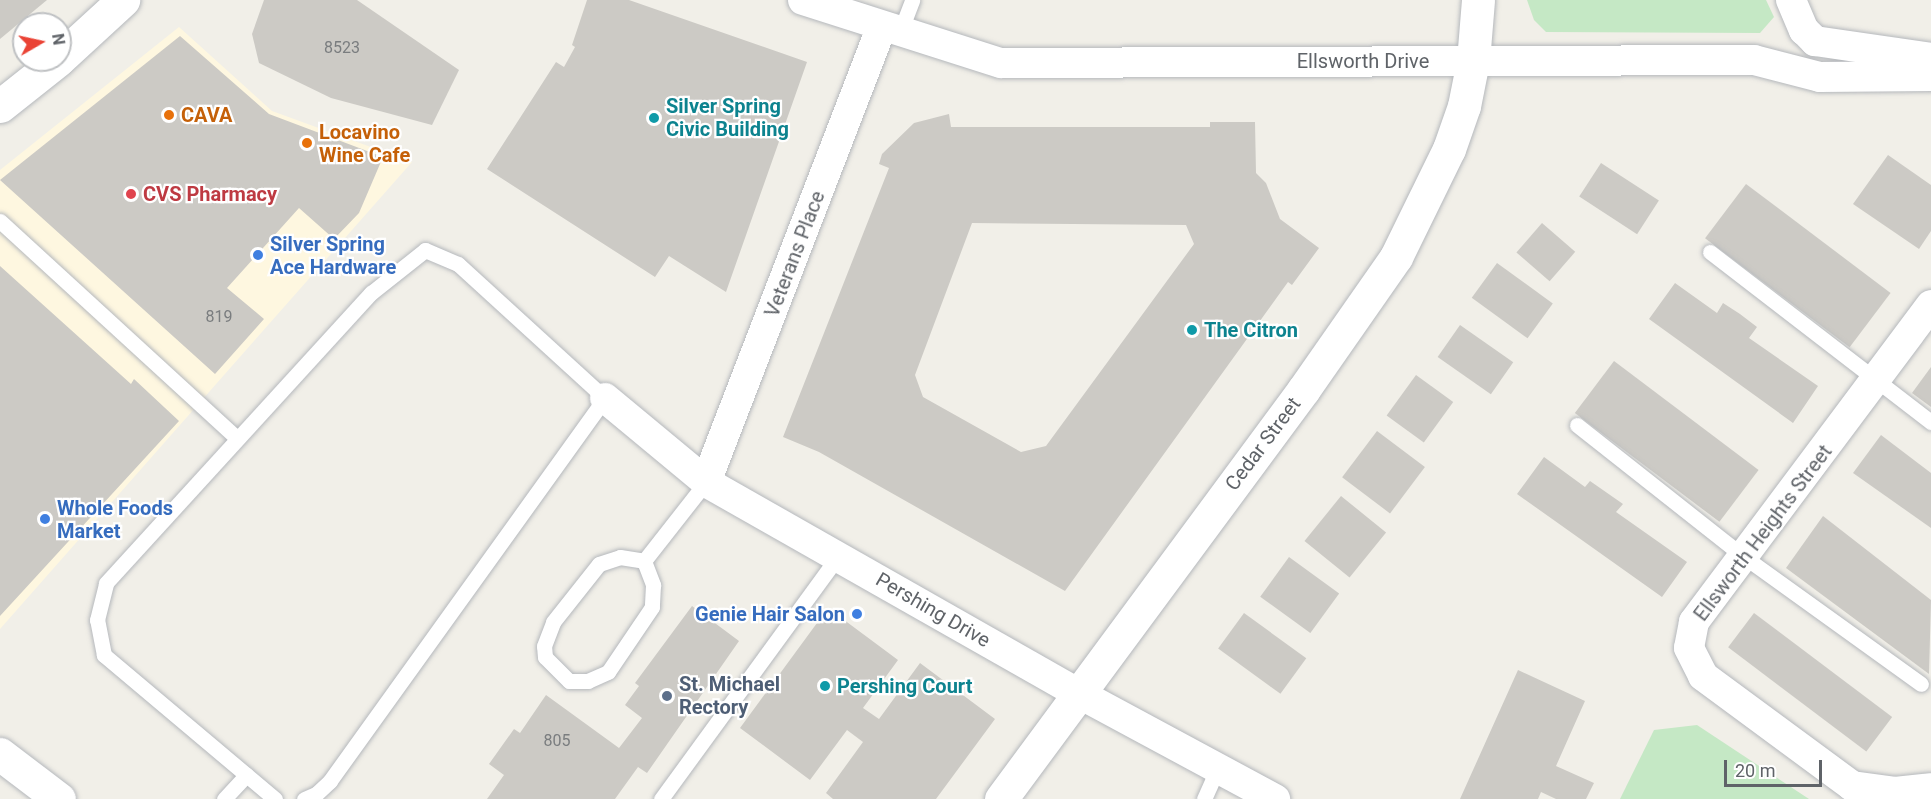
<!DOCTYPE html>
<html>
<head>
<meta charset="utf-8">
<style>
  body { margin:0 }
  #map { position:relative; width:1931px; height:799px; overflow:hidden; background:#f1efe8; font-family:Roboto,sans-serif }
  div>[style] { position:absolute }
  .commercial>* { inset:0; background:#fef7e0 }
  .green>* { inset:0; background:#c5e8c5 }
  .building>* { inset:0; background:#cccac5; transform-origin:0 0 }
  .roads { filter:drop-shadow(0 0 2px #b5b8bc) drop-shadow(0 0 2px #b5b8bc) }
  .lane>* { height:15px; margin:-7.5px; padding:0 7.5px; transform-origin:7.5px; border-radius:7.5px; background:#fff }
  .street>* { height:30px; margin:-15px; padding:0 15px; transform-origin:15px; border-radius:15px; background:#fff }
  .secondary>* { height:33px; margin:-16.5px; padding:0 16.5px; transform-origin:16.5px; border-radius:16.5px; background:#fff }
  .dots>* { width:16px; height:16px; translate:-50% -50%; box-sizing:border-box; border:3px solid #fff; border-radius:50% }
  span { translate:-50% -50%; white-space:nowrap; text-align:center; line-height:1.15; -webkit-text-stroke:4.5px #fff; paint-order:stroke }
  .number-label { font-size:16px; color:#7a7d7f }
  .number-label span { -webkit-text-stroke-width:0 }
  .street-label { font-size:20px; color:#5f6368 }
  .culture-label { font-size:20px; color:#0d838f; font-weight:700 }
  .left { translate:0 -50%; text-align:left }
  .food-label { font-size:20px; color:#c56008; font-weight:700 }
  .health-label { font-size:20px; color:#be3a42; font-weight:700 }
  .shop-label { font-size:20px; color:#366cbe; font-weight:700 }
  .right { translate:-100% -50%; text-align:right }
  .service-label { font-size:20px; color:#4e5e75; font-weight:700 }
  .north { position:absolute; left:12px; top:12px; width:60px; height:60px; box-sizing:border-box; background:#fff; border:2px solid #bfc1c3; border-radius:50%; rotate:81deg; font-size:16px; font-weight:700; line-height:24px; text-align:center; color:#5f6368 }
  .north::after { content:''; display:block; margin:auto; width:21px; height:27px; background:#ea4335; clip-path:polygon(50% 0,100% 100%,50% 72%,0 100%) }
  .scale { position:absolute; left:1724px; top:760px; width:98px; height:27px; box-sizing:border-box; border:3px solid #5f6368; border-top:0; padding-left:8px; font-size:18px; line-height:21px; white-space:nowrap; color:#5f6368; -webkit-text-stroke:4px #fff; paint-order:stroke }
</style>
</head>
<body>
<div id="map">
  <div class="commercial">
    <i style="clip-path:polygon(179px 27px,272px 111px,412px 162px,0 629px,0 170px)"></i>
  </div>
  <div class="green">
    <i style="clip-path:polygon(1527px 0,1766px 0,1774px 17px,1760px 33px,1546px 32px,1534px 20px)"></i>
    <i style="clip-path:polygon(1697px 725px,1809px 799px,1620px 799px,1654px 730px)"></i>
  </div>
  <div class="building">
    <i style="clip-path:polygon(0 0,47px 0,0 39px)"></i>
    <i style="clip-path:polygon(264px 0,357px 0,459px 70px,432px 125px,331px 98px,259px 63px,252px 34px)"></i>
    <i style="clip-path:polygon(587px 0,629px 0,807px 62px,726px 292px,669px 256px,655px 277px,487px 169px,556px 62px,564px 67px,575px 47px,572px 45px)"></i>
    <i style="clip-path:polygon(180px 36px,269px 114px,383px 157px,359px 213px,334px 239px,299px 208px,227px 288px,264px 319px,215px 374px,0 180px)"></i>
    <i style="clip-path:polygon(evenodd,949px 114px,951px 127px,1210px 127px,1210px 122px,1255px 122px,1256px 173px,1266px 183px,1280px 219px,1319px 248px,1292px 285px,1288px 282px,1065px 591px,819px 452px,783px 437px,889px 168px,879px 164px,882px 154px,914px 123px,949px 114px,972px 223px,1186px 225px,1194px 244px,1046px 446px,1021px 452px,923px 397px,915px 375px,972px 223px)"></i>
    <i style="clip-path:polygon(1888px 155px,1931px 185px,1931px 231px,1919px 249px,1853px 204px)"></i>
    <i style="left:1601px;top:163px;width:69px;height:40px;rotate:33deg"></i>
    <i style="left:1746px;top:184px;width:181px;height:68px;rotate:37deg"></i>
    <i style="left:1542px;top:223px;width:44px;height:39px;rotate:41deg"></i>
    <i style="left:1497px;top:263px;width:69px;height:43px;rotate:36deg"></i>
    <i style="clip-path:polygon(0 266px,131px 384px,134px 379px,179px 421px,0 616px)"></i>
    <i style="clip-path:polygon(1675px 283px,1717px 313px,1723px 303px,1740px 314px,1757px 327px,1749px 338px,1818px 386px,1793px 423px,1649px 319px)"></i>
    <i style="left:1460px;top:325px;width:65px;height:39px;rotate:35deg"></i>
    <i style="left:1614px;top:361px;width:181px;height:65px;rotate:37deg"></i>
    <i style="clip-path:polygon(1931px 367px,1931px 407px,1912px 393px)"></i>
    <i style="left:1416px;top:375px;width:46px;height:50px;rotate:36deg"></i>
    <i style="left:1377px;top:431px;width:60px;height:58px;rotate:37deg"></i>
    <i style="clip-path:polygon(1881px 435px,1931px 473px,1931px 528px,1853px 473px)"></i>
    <i style="clip-path:polygon(1544px 457px,1585px 487px,1590px 481px,1623px 504px,1616px 512px,1687px 562px,1662px 597px,1517px 494px)"></i>
    <i style="left:1341px;top:496px;width:58px;height:58px;rotate:39deg"></i>
    <i style="clip-path:polygon(1823px 516px,1931px 600px,1929px 674px,1786px 568px)"></i>
    <i style="left:1289px;top:557px;width:62px;height:49px;rotate:36deg"></i>
    <i style="clip-path:polygon(692px 606px,739px 641px,647px 773px,638px 767px,615px 799px,487px 799px,504px 775px,489px 764px,514px 729px,520px 733px,546px 695px,619px 748px,642px 718px,625px 705px,639px 686px,635px 683px)"></i>
    <i style="clip-path:polygon(828px 608px,898px 660px,863px 708px,879px 719px,920px 663px,995px 719px,936px 799px,833px 799px,826px 793px,863px 742px,847px 730px,810px 780px,740px 728px)"></i>
    <i style="left:1244px;top:613px;width:77px;height:44px;rotate:36deg"></i>
    <i style="left:1754px;top:613px;width:173px;height:43px;rotate:37deg"></i>
    <i style="clip-path:polygon(1518px 670px,1585px 701px,1556px 766px,1594px 783px,1586px 799px,1556px 799px,1541px 792px,1538px 799px,1460px 799px)"></i>
  </div>
  <div class="roads">
    <div class="lane">
      <i style="left:900px;top:32px;width:34px;rotate:-69deg"></i>
      <i style="left:0;top:221px;width:321px;rotate:42.5deg"></i>
      <i style="left:1710px;top:252px;width:279px;rotate:37.6deg"></i>
      <i style="left:1577px;top:425px;width:211px;rotate:38.3deg"></i>
      <i style="left:1743px;top:556px;width:219px;rotate:35.7deg"></i>
      <i style="left:620px;top:557px;width:24px;rotate:9deg"></i>
      <i style="left:644px;top:561px;width:26px;rotate:69deg"></i>
      <i style="left:653px;top:585px;width:22px;rotate:93deg"></i>
      <i style="left:652px;top:607px;width:78px;rotate:124.1deg"></i>
      <i style="left:608px;top:672px;width:22px;rotate:156deg"></i>
      <i style="left:588px;top:681px;width:19px;rotate:180deg"></i>
      <i style="left:569px;top:681px;width:34px;rotate:-135deg"></i>
      <i style="left:545px;top:657px;width:11px;rotate:-95deg"></i>
      <i style="left:544px;top:646px;width:26px;rotate:-69deg"></i>
      <i style="left:553px;top:622px;width:74px;rotate:-51.6deg"></i>
      <i style="left:599px;top:564px;width:22px;rotate:-18deg"></i>
      <i style="left:644px;top:561px;width:100px;rotate:-51.9deg"></i>
      <i style="left:224px;top:799px;width:33px;rotate:-47deg"></i>
      <i style="left:275px;top:799px;width:224px;rotate:-139.9deg"></i>
      <i style="left:104px;top:655px;width:36px;rotate:-101deg"></i>
      <i style="left:97px;top:620px;width:38px;rotate:-76deg"></i>
      <i style="left:106px;top:583px;width:393px;rotate:-47.6deg"></i>
      <i style="left:371px;top:293px;width:69px;rotate:-38.5deg"></i>
      <i style="left:425px;top:250px;width:36px;rotate:23deg"></i>
      <i style="left:458px;top:264px;width:199px;rotate:42.4deg"></i>
      <i style="left:605px;top:398px;width:472px;rotate:125.7deg"></i>
      <i style="left:330px;top:781px;width:19px;rotate:137deg"></i>
      <i style="left:316px;top:794px;width:13px;rotate:157deg"></i>
      <i style="left:661px;top:799px;width:301px;rotate:-53.9deg"></i>
      <i style="left:1204px;top:799px;width:34px;rotate:-66deg"></i>
    </div>
    <div class="street">
      <i style="left:803px;top:0;width:208px;rotate:17.7deg"></i>
      <i style="left:1001px;top:63px;width:753px;rotate:-0.23deg"></i>
      <i style="left:1754px;top:60px;width:68px;rotate:14.4deg"></i>
      <i style="left:1820px;top:77px;width:111px;rotate:-0.5deg"></i>
      <i style="left:1791px;top:0;width:33px;rotate:67deg"></i>
      <i style="left:1804px;top:30px;width:16px;rotate:45deg"></i>
      <i style="left:1815px;top:41px;width:117px;rotate:8.3deg"></i>
      <i style="left:1931px;top:305px;width:396px;rotate:126.8deg"></i>
      <i style="left:1694px;top:622px;width:26px;rotate:101deg"></i>
      <i style="left:1689px;top:648px;width:31px;rotate:63deg"></i>
      <i style="left:1703px;top:676px;width:185px;rotate:36.4deg"></i>
      <i style="left:1852px;top:786px;width:43px;rotate:7.9deg"></i>
      <i style="left:1895px;top:792px;width:36px;rotate:-6deg"></i>
      <i style="left:605px;top:398px;width:131px;rotate:39.7deg"></i>
      <i style="left:706px;top:482px;width:428px;rotate:29.6deg"></i>
      <i style="left:1078px;top:693px;width:224px;rotate:28.3deg"></i>
      <i style="left:706px;top:482px;width:489px;rotate:-68.9deg"></i>
    </div>
    <div class="secondary">
      <i style="left:60px;top:58px;width:86px;rotate:-42.6deg"></i>
      <i style="left:0;top:106px;width:74px;rotate:-38.4deg"></i>
      <i style="left:0;top:754px;width:74px;rotate:37.3deg"></i>
      <i style="left:1001px;top:799px;width:510px;rotate:-53.53deg"></i>
      <i style="left:1304px;top:389px;width:161px;rotate:-55.1deg"></i>
      <i style="left:1396px;top:257px;width:120px;rotate:-63.9deg"></i>
      <i style="left:1449px;top:149px;width:46px;rotate:-70.8deg"></i>
      <i style="left:1464px;top:106px;width:46px;rotate:-78.7deg"></i>
      <i style="left:1473px;top:61px;width:61px;rotate:-85.3deg"></i>
    </div>
  </div>
  <div class="dots">
    <i style="left:169px;top:115px;background:#e8710a"></i>
    <i style="left:654px;top:118px;background:#0f9aa8"></i>
    <i style="left:307px;top:143px;background:#e8710a"></i>
    <i style="left:131px;top:194px;background:#e0444e"></i>
    <i style="left:258px;top:255px;background:#3f7fe0"></i>
    <i style="left:1192px;top:330px;background:#0f9aa8"></i>
    <i style="left:45px;top:519px;background:#3f7fe0"></i>
    <i style="left:857px;top:614px;background:#3f7fe0"></i>
    <i style="left:825px;top:686px;background:#0f9aa8"></i>
    <i style="left:667px;top:696px;background:#5c6f8a"></i>
  </div>
  <div class="number-label">
    <span style="left:342px;top:48px">8523</span>
    <span style="left:219px;top:317px">819</span>
    <span style="left:557px;top:741px">805</span>
  </div>
  <div class="street-label">
    <span style="left:1363px;top:61px">Ellsworth Drive</span>
    <span style="left:795px;top:254px;rotate:-69deg">Veterans Place</span>
    <span style="left:1263px;top:444px;rotate:-53deg">Cedar Street</span>
    <span style="left:1763px;top:533px;rotate:-53deg">Ellsworth Heights Street</span>
    <span style="left:933px;top:610px;rotate:30deg">Pershing Drive</span>
  </div>
  <div class="culture-label">
    <span class="left" style="left:666px;top:118px">Silver Spring<br>Civic Building</span>
    <span class="left" style="left:1204px;top:330px">The Citron</span>
    <span class="left" style="left:837px;top:686px">Pershing Court</span>
  </div>
  <div class="food-label">
    <span class="left" style="left:181px;top:115px">CAVA</span>
    <span class="left" style="left:319px;top:144px">Locavino<br>Wine Cafe</span>
  </div>
  <div class="health-label">
    <span class="left" style="left:143px;top:194px">CVS Pharmacy</span>
  </div>
  <div class="shop-label">
    <span class="left" style="left:270px;top:256px">Silver Spring<br>Ace Hardware</span>
    <span class="left" style="left:57px;top:520px">Whole Foods<br>Market</span>
    <span class="right" style="left:845px;top:614px">Genie Hair Salon</span>
  </div>
  <div class="service-label">
    <span class="left" style="left:679px;top:696px">St. Michael<br>Rectory</span>
  </div>
  <div class="north">N</div>
  <div class="scale">20 m</div>
</div>
</body>
</html>
